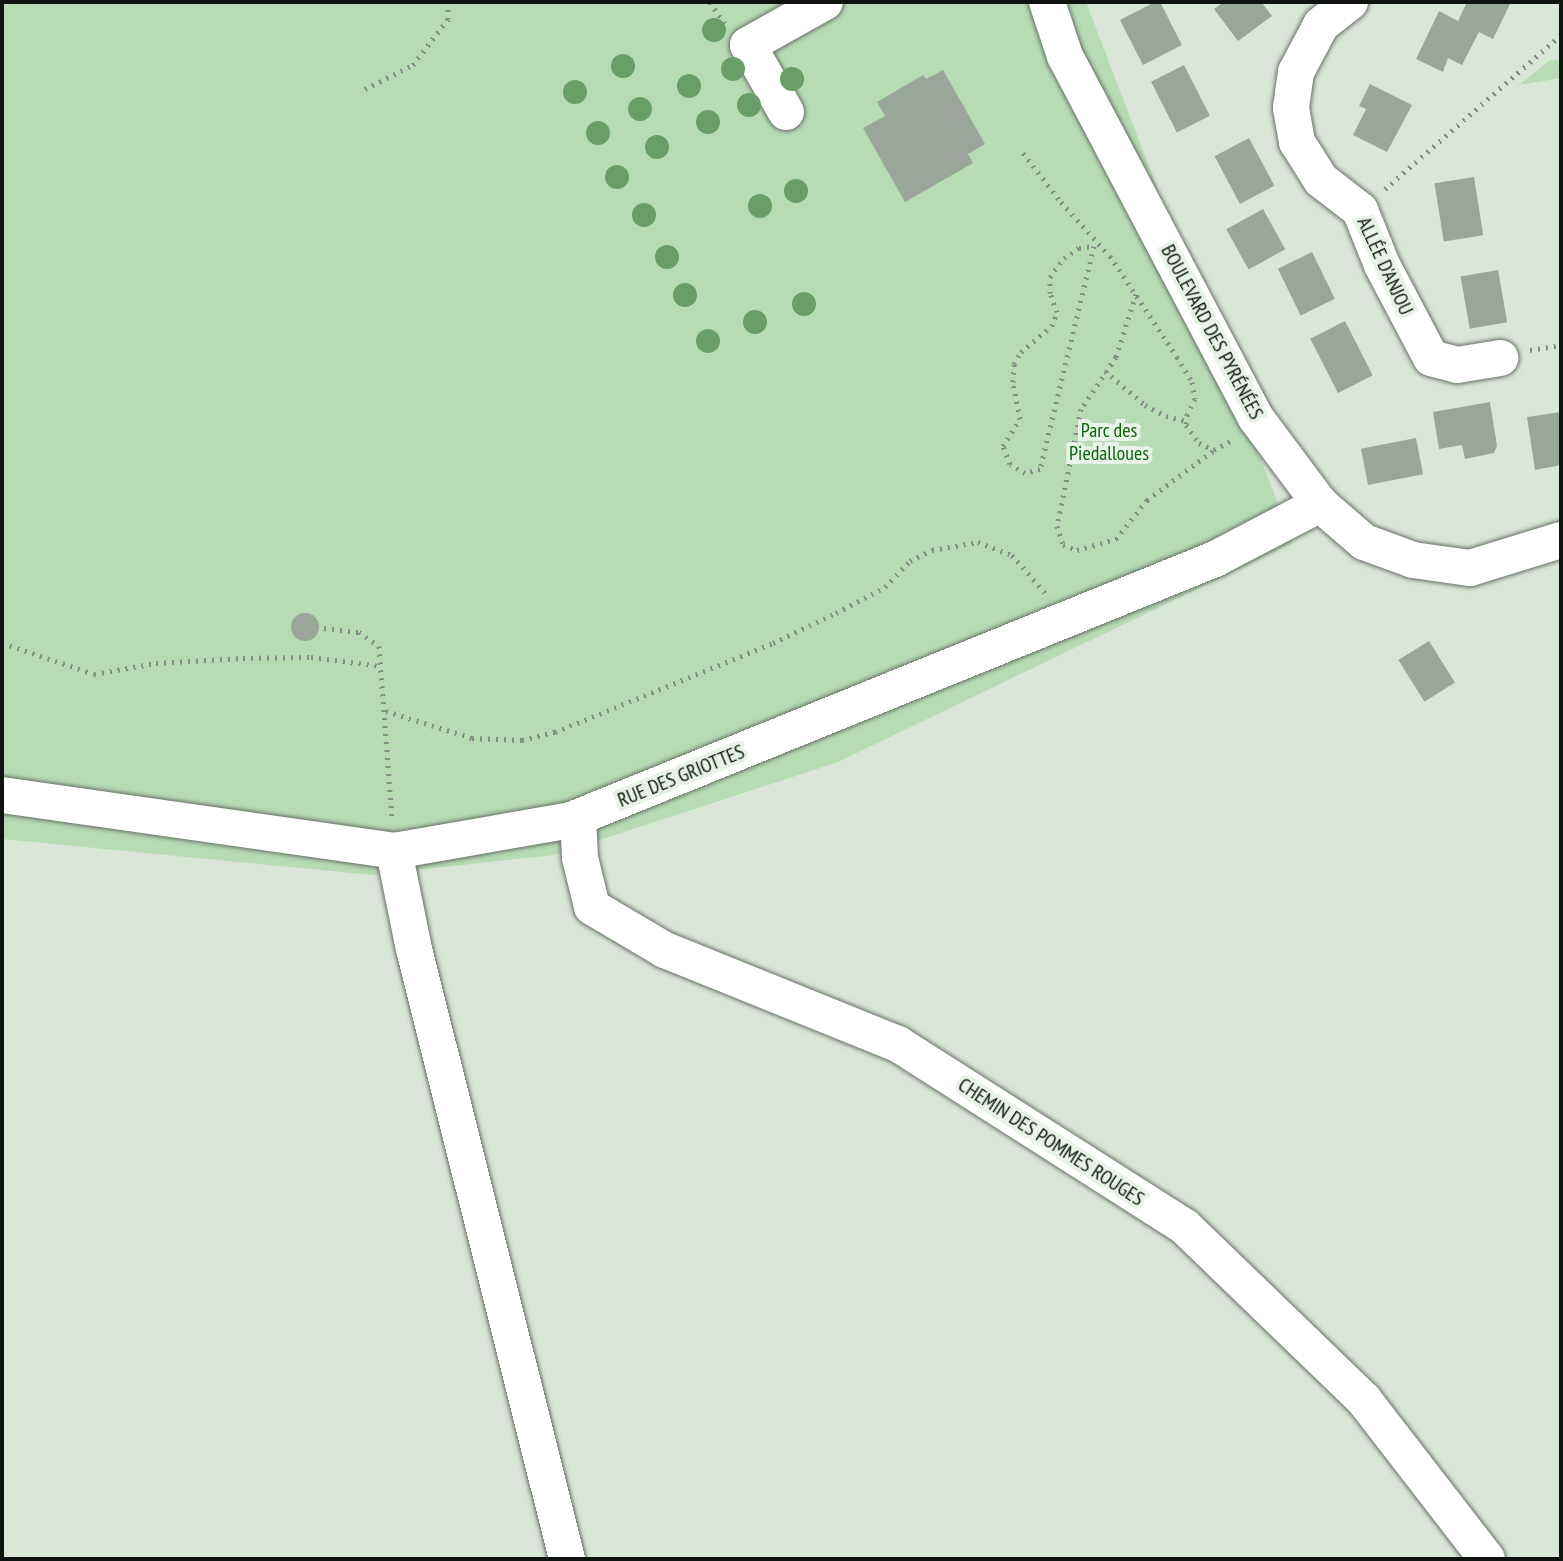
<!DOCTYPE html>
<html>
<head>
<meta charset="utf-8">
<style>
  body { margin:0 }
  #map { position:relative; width:1563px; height:1561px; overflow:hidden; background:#dae6d8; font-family:"PT Sans Narrow",sans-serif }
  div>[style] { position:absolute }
  .green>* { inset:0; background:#b7dcb4 }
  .building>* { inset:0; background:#9aa699; transform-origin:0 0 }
  .round { border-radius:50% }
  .path>* { height:5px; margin-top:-2.5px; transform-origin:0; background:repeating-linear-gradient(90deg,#858e84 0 2px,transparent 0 8px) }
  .roads { filter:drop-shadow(0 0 2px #677166) drop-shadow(0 0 2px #677166) }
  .minor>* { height:36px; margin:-18px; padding:0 18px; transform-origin:18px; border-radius:18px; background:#fff }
  .trees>* { width:24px; height:24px; margin:-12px; border-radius:50%; background:#6a9e68 }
  span { translate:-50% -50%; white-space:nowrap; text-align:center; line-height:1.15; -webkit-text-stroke:8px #e7f3e6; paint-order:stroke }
  .street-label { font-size:20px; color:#0f130f }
  .park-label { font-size:20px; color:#0f640d }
  .frame { position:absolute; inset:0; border:4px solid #0f130f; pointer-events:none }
</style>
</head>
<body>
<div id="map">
  <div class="green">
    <i style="clip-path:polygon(2px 2px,1086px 2px,1293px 543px,838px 762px,554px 855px,372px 875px,2px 839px)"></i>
    <i style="clip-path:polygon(1561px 59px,1561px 78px,1519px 85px,1549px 61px)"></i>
  </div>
  <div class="building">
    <i style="clip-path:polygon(1155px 2px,1160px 2px,1182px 45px,1143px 65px,1120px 20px)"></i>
    <i style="clip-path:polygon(1224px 2px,1261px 2px,1272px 16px,1238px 41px,1214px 9px)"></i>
    <i style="clip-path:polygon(1467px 2px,1511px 2px,1493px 39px,1479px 32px,1462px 65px,1448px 58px,1443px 72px,1416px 59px,1439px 11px,1458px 21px)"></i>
    <i style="left:1184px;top:65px;width:57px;height:37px;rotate:63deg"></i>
    <i style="clip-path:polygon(943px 70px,985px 144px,968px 154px,973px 163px,905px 202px,863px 128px,885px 116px,877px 102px,923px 75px,926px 79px)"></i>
    <i style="clip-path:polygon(1370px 84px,1412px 105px,1387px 152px,1353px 135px,1366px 109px,1359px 106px)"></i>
    <i style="left:1249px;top:138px;width:54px;height:39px;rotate:62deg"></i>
    <i style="left:1474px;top:177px;width:59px;height:40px;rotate:81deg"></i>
    <i style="left:1263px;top:209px;width:46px;height:42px;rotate:61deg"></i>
    <i style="left:1312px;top:252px;width:52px;height:38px;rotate:64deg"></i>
    <i style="left:1498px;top:270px;width:53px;height:38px;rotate:80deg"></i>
    <i style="left:1345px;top:321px;width:61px;height:39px;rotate:63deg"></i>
    <i style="clip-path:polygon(1490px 402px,1497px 446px,1494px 453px,1465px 459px,1462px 445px,1439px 449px,1433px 412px)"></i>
    <i style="clip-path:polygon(1561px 412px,1561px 465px,1535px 470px,1527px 417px)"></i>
    <i style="left:1416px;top:438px;width:37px;height:56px;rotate:79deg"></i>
    <i class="round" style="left:291px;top:613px;width:28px;height:28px"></i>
    <i style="left:1429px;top:641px;width:49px;height:36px;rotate:58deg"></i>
  </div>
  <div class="path">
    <i style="left:710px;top:2px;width:27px;rotate:56deg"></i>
    <i style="left:365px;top:89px;width:54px;rotate:-26.6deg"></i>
    <i style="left:413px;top:65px;width:58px;rotate:-52.7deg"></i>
    <i style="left:448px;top:19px;width:17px;rotate:-90deg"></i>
    <i style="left:1023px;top:153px;width:62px;rotate:52.2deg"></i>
    <i style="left:1061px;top:202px;width:73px;rotate:47.8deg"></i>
    <i style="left:1110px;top:256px;width:121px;rotate:56.4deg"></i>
    <i style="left:1177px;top:357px;width:29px;rotate:59deg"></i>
    <i style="left:1192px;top:382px;width:17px;rotate:80deg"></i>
    <i style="left:1195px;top:399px;width:17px;rotate:118deg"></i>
    <i style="left:1187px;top:414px;width:11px;rotate:95deg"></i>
    <i style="left:1186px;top:425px;width:22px;rotate:54deg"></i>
    <i style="left:1199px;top:443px;width:17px;rotate:25deg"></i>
    <i style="left:1214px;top:450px;width:21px;rotate:-29deg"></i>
    <i style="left:1385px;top:189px;width:234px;rotate:-41.2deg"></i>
    <i style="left:1094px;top:246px;width:229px;rotate:103.6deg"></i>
    <i style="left:1040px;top:469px;width:16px;rotate:165deg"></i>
    <i style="left:1025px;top:473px;width:17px;rotate:-149deg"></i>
    <i style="left:1010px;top:464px;width:19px;rotate:-111deg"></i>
    <i style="left:1003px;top:446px;width:32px;rotate:-58deg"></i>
    <i style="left:1020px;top:419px;width:38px;rotate:-101deg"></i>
    <i style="left:1013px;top:382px;width:18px;rotate:-87deg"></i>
    <i style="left:1014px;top:364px;width:14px;rotate:-60deg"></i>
    <i style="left:1021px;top:352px;width:40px;rotate:-40deg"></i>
    <i style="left:1052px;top:326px;width:15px;rotate:-70deg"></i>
    <i style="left:1057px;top:312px;width:20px;rotate:-110deg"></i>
    <i style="left:1050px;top:293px;width:16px;rotate:-90deg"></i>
    <i style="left:1050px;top:277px;width:24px;rotate:-54deg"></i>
    <i style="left:1064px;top:258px;width:18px;rotate:-34deg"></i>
    <i style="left:1079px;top:248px;width:15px;rotate:-8deg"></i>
    <i style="left:1136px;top:294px;width:66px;rotate:107.6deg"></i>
    <i style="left:1116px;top:357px;width:63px;rotate:123.9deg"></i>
    <i style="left:1081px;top:409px;width:119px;rotate:101.6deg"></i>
    <i style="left:1057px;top:526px;width:20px;rotate:72deg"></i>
    <i style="left:1063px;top:545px;width:15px;rotate:20deg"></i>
    <i style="left:1077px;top:550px;width:41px;rotate:-15.8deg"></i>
    <i style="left:1116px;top:539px;width:50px;rotate:-51.5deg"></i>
    <i style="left:1147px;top:500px;width:84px;rotate:-36.7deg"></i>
    <i style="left:1530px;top:350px;width:31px;rotate:-9deg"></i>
    <i style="left:1105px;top:371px;width:52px;rotate:40.4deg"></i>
    <i style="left:1145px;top:405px;width:24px;rotate:28deg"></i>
    <i style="left:1166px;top:416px;width:21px;rotate:14deg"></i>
    <i style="left:324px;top:628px;width:35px;rotate:7deg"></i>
    <i style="left:359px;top:632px;width:24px;rotate:35deg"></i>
    <i style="left:379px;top:646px;width:171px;rotate:85.7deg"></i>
    <i style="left:2px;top:643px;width:97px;rotate:18.6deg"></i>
    <i style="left:94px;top:674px;width:63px;rotate:-10.1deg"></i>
    <i style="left:156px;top:663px;width:87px;rotate:-3.3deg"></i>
    <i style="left:243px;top:658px;width:68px;rotate:-0.8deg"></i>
    <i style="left:311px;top:657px;width:71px;rotate:7.3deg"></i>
    <i style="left:386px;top:711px;width:90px;rotate:17.4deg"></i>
    <i style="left:472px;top:738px;width:50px;rotate:2.3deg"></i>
    <i style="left:522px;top:740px;width:34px;rotate:-14deg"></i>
    <i style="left:555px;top:732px;width:235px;rotate:-22.2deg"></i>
    <i style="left:773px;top:643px;width:70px;rotate:-25.5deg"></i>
    <i style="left:836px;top:613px;width:55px;rotate:-28deg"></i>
    <i style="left:885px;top:587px;width:36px;rotate:-46deg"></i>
    <i style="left:910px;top:561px;width:25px;rotate:-27deg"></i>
    <i style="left:932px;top:550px;width:47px;rotate:-9.9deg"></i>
    <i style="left:978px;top:542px;width:36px;rotate:21deg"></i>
    <i style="left:1012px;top:555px;width:52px;rotate:48.9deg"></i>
  </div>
  <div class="roads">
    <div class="minor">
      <i style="left:1047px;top:2px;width:57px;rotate:71.6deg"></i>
      <i style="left:1065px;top:56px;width:409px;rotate:62.2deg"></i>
      <i style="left:1256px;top:418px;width:107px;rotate:53.3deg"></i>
      <i style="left:1320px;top:504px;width:58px;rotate:40.8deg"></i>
      <i style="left:1364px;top:542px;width:52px;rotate:20.2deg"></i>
      <i style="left:1413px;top:560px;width:58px;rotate:8deg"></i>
      <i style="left:1470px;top:568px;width:95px;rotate:-17.1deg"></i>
      <i style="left:1350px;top:2px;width:37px;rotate:142deg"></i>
      <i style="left:1321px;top:25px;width:53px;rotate:118deg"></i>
      <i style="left:1296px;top:72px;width:36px;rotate:98deg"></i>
      <i style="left:1291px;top:108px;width:35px;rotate:80deg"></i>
      <i style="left:1297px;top:142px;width:45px;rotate:57.7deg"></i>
      <i style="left:1321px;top:180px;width:49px;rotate:37.6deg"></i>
      <i style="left:1360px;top:210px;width:59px;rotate:68.2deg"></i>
      <i style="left:1382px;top:265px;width:105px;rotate:62.2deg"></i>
      <i style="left:1431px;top:358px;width:27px;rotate:15deg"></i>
      <i style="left:1457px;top:365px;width:44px;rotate:-9.2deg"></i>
      <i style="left:786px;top:112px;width:77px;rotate:-119.6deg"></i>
      <i style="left:748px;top:45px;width:88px;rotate:-29.2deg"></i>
      <i style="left:2px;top:795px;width:396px;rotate:8.1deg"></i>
      <i style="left:394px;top:851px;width:180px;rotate:-9.9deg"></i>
      <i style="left:571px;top:820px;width:695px;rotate:-22.06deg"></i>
      <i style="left:1215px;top:559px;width:119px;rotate:-27.6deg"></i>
      <i style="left:578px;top:818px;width:40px;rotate:87.1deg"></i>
      <i style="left:580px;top:858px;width:50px;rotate:76.2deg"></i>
      <i style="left:592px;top:907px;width:85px;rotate:30.5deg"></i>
      <i style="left:665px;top:950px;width:251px;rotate:22deg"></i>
      <i style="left:898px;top:1044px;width:340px;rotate:32.5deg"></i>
      <i style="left:1185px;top:1227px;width:249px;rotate:44deg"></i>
      <i style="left:1364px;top:1400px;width:201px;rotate:52.3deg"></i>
      <i style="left:394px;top:851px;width:100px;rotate:78.5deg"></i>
      <i style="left:414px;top:949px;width:629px;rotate:75.92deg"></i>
    </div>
  </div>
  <div class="trees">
    <i style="left:714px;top:30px"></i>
    <i style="left:623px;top:66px"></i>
    <i style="left:733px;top:69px"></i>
    <i style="left:792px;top:79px"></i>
    <i style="left:689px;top:86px"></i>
    <i style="left:575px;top:92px"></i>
    <i style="left:749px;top:105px"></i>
    <i style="left:640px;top:109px"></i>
    <i style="left:708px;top:122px"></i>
    <i style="left:598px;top:133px"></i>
    <i style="left:657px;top:147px"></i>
    <i style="left:617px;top:177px"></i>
    <i style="left:796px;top:191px"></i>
    <i style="left:760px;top:206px"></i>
    <i style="left:644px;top:215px"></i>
    <i style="left:667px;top:257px"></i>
    <i style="left:685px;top:295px"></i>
    <i style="left:804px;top:304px"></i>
    <i style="left:755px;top:322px"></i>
    <i style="left:708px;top:341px"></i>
  </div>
  <div class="street-label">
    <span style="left:1385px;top:266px;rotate:65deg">ALLÉE D'ANJOU</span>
    <span style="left:1212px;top:332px;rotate:62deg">BOULEVARD DES PYRÉNÉES</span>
    <span style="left:681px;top:776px;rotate:-22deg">RUE DES GRIOTTES</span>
    <span style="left:1051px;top:1142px;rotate:33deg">CHEMIN DES POMMES ROUGES</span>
  </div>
  <div class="park-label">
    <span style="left:1109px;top:442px">Parc des<br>Piedalloues</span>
  </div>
  <div class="frame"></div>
</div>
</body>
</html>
